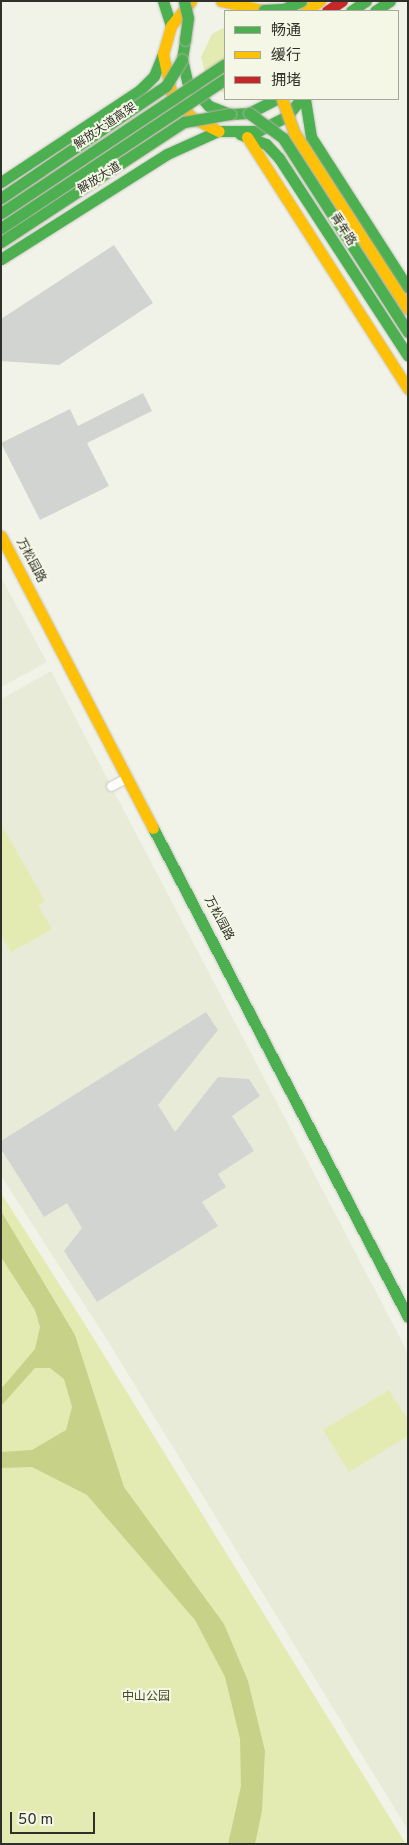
<!DOCTYPE html>
<html>
<head>
<meta charset="utf-8">
<style>
  body { margin:0 }
  #map { position:relative; width:409px; height:1845px; overflow:hidden; background:#f1f3e9; font-family:Overpass,"Noto Sans SC",sans-serif }
  div>[style] { position:absolute }
  .built>* { inset:0; background:#e8ebd8 }
  .green>* { inset:0; background:#e3ebb3 }
  .water>* { inset:0; background:#c8d188 }
  .building>* { inset:0; background:#d2d4d2 }
  .roads { filter:drop-shadow(0 0 1px #c6c8c0) drop-shadow(0 0 1px #c6c8c0) }
  .street>* { height:9px; margin:-4.5px; padding:0 4.5px; transform-origin:4.5px; border-radius:4.5px; background:#fdfdfc }
  .fast>* { height:11px; margin:-5.5px; padding:0 5.5px; transform-origin:5.5px; border-radius:5.5px; background:#4caf50 }
  .slow>* { height:11px; margin:-5.5px; padding:0 5.5px; transform-origin:5.5px; border-radius:5.5px; background:#ffc107 }
  .jam>* { height:11px; margin:-5.5px; padding:0 5.5px; transform-origin:5.5px; border-radius:5.5px; background:#c62828 }
  .bridges { filter:drop-shadow(0 0 1px #aeb0a0) drop-shadow(0 0 1px #aeb0a0) }
  .fast-bridge>* { height:11px; margin:-5.5px; padding:0 5.5px; transform-origin:5.5px; border-radius:5.5px; background:#4caf50 }
  .slow-bridge>* { height:11px; margin:-5.5px; padding:0 5.5px; transform-origin:5.5px; border-radius:5.5px; background:#ffc107 }
  span { translate:-50% -50%; white-space:nowrap; text-align:center; line-height:1.15; -webkit-text-stroke:4px #f4f7e5; paint-order:stroke }
  .street-label { font-size:12px; color:#2f3029 }
  .park-label { font-size:12px; color:#464b22 }
  .frame { position:absolute; inset:0; border:2px solid #2f3029; pointer-events:none }
  .legend { position:absolute; left:224px; top:10px; width:175px; height:90px; box-sizing:border-box; background:#f4f7e5; border:1px solid #a5a79a; margin:0; padding:6px 9px; list-style:none; font-size:15px; color:#2f3029 }
  .legend li { display:flex; align-items:center; gap:10px; height:25px }
  .legend b { width:25px; border:1px solid #a5a79a }
  .scale { position:absolute; left:10px; top:1812px; width:85px; height:22px; box-sizing:border-box; border:2px solid #2f3029; border-top:0; padding-left:6px; font-size:15px; line-height:18px; white-space:nowrap; color:#2f3029; -webkit-text-stroke:4px #f4f7e5; paint-order:stroke }
</style>
</head>
<body>
<div id="map">
  <div class="built">
    <i style="clip-path:polygon(1px 577px,47px 662px,1px 687px)"></i>
    <i style="clip-path:polygon(51px 671px,408px 1353px,408px 1830px,104px 1335px,1px 1176px,1px 699px)"></i>
  </div>
  <div class="green">
    <i style="clip-path:polygon(225px 27px,225px 94px,207px 81px,201px 57px,212px 34px)"></i>
    <i style="clip-path:polygon(1px 824px,45px 901px,38px 905px,52px 929px,11px 952px,1px 935px)"></i>
    <i style="clip-path:polygon(1px 1193px,81px 1318px,406px 1844px,1px 1844px)"></i>
    <i style="clip-path:polygon(389px 1390px,408px 1420px,408px 1436px,349px 1472px,323px 1430px)"></i>
  </div>
  <div class="water">
    <i style="clip-path:polygon(1px 1211px,75px 1335px,124px 1487px,224px 1624px,248px 1681px,265px 1751px,262px 1811px,255px 1844px,228px 1844px,241px 1786px,240px 1739px,225px 1677px,195px 1620px,87px 1495px,32px 1467px,1px 1468px,1px 1452px,32px 1450px,66px 1430px,72px 1407px,64px 1379px,50px 1368px,35px 1368px,1px 1406px,1px 1389px,35px 1349px,40px 1327px,35px 1310px,1px 1257px)"></i>
  </div>
  <div class="building">
    <i style="clip-path:polygon(114px 245px,153px 303px,59px 365px,1px 361px,1px 319px)"></i>
    <i style="clip-path:polygon(143px 393px,152px 411px,87px 443px,109px 486px,40px 520px,1px 443px,70px 409px,78px 426px)"></i>
    <i style="clip-path:polygon(206px 1012px,218px 1030px,158px 1105px,175px 1132px,218px 1077px,249px 1079px,260px 1096px,232px 1116px,254px 1151px,218px 1174px,226px 1187px,202px 1202px,218px 1226px,97px 1302px,64px 1251px,82px 1228px,67px 1203px,44px 1217px,1px 1149px,1px 1141px)"></i>
  </div>
  <div class="roads">
    <div class="street">
      <i style="left:111px;top:786px;width:19px;rotate:-28deg"></i>
    </div>
    <div class="fast">
      <i style="left:163px;top:1px;width:26px;rotate:72deg"></i>
      <i style="left:351px;top:11px;width:18px;rotate:-34deg"></i>
      <i style="left:375px;top:11px;width:18px;rotate:-34deg"></i>
      <i style="left:185px;top:40px;width:19px;rotate:99deg"></i>
      <i style="left:182px;top:59px;width:23px;rotate:77deg"></i>
      <i style="left:187px;top:81px;width:33px;rotate:49deg"></i>
      <i style="left:209px;top:106px;width:22px;rotate:21deg"></i>
      <i style="left:230px;top:114px;width:19px;rotate:-3deg"></i>
      <i style="left:249px;top:113px;width:30px;rotate:-27deg"></i>
      <i style="left:305px;top:99px;width:38px;rotate:81deg"></i>
      <i style="left:311px;top:137px;width:179px;rotate:57.3deg"></i>
      <i style="left:219px;top:131px;width:39px"></i>
      <i style="left:258px;top:131px;width:33px;rotate:-27deg"></i>
      <i style="left:287px;top:116px;width:22px;rotate:-51deg"></i>
      <i style="left:240px;top:134px;width:28px;rotate:21deg"></i>
      <i style="left:266px;top:144px;width:19px;rotate:47deg"></i>
      <i style="left:279px;top:158px;width:236px;rotate:56.9deg"></i>
      <i style="left:1px;top:182px;width:167px;rotate:-33.5deg"></i>
      <i style="left:140px;top:90px;width:20px;rotate:-45deg"></i>
      <i style="left:154px;top:76px;width:24px;rotate:-68deg"></i>
      <i style="left:1px;top:259px;width:196px;rotate:-32.3deg"></i>
      <i style="left:167px;top:154px;width:56px;rotate:-24.3deg"></i>
      <i style="left:153px;top:828px;width:551px;rotate:62.46deg"></i>
    </div>
    <div class="slow">
      <i style="left:191px;top:1px;width:32px;rotate:129deg"></i>
      <i style="left:171px;top:26px;width:29px;rotate:106deg"></i>
      <i style="left:163px;top:54px;width:39px;rotate:78deg"></i>
      <i style="left:171px;top:92px;width:32px;rotate:51deg"></i>
      <i style="left:191px;top:117px;width:31px;rotate:27deg"></i>
      <i style="left:221px;top:1px;width:46px;rotate:12.5deg"></i>
      <i style="left:305px;top:11px;width:18px;rotate:-34deg"></i>
      <i style="left:247px;top:137px;width:299px;rotate:57.4deg"></i>
      <i style="left:1px;top:536px;width:329px;rotate:62.5deg"></i>
    </div>
    <div class="jam">
      <i style="left:327px;top:11px;width:18px;rotate:-34deg"></i>
    </div>
  </div>
  <div class="bridges">
    <div class="fast-bridge">
      <i style="left:184px;top:1px;width:17px;rotate:77deg"></i>
      <i style="left:188px;top:18px;width:22px;rotate:98deg"></i>
      <i style="left:264px;top:10px;width:20px;rotate:-3deg"></i>
      <i style="left:284px;top:9px;width:19px;rotate:-25deg"></i>
      <i style="left:249px;top:113px;width:42px;rotate:36.3deg"></i>
      <i style="left:283px;top:138px;width:231px;rotate:57.2deg"></i>
      <i style="left:1px;top:198px;width:199px;rotate:-34.2deg"></i>
      <i style="left:166px;top:86px;width:31px;rotate:-59deg"></i>
      <i style="left:1px;top:213px;width:269px;rotate:-33.6deg"></i>
      <i style="left:1px;top:228px;width:269px;rotate:-33.6deg"></i>
      <i style="left:1px;top:242px;width:219px;rotate:-33.3deg"></i>
      <i style="left:184px;top:122px;width:47px;rotate:-9.9deg"></i>
    </div>
    <div class="slow-bridge">
      <i style="left:282px;top:99px;width:37px;rotate:70deg"></i>
      <i style="left:295px;top:134px;width:208px;rotate:57.1deg"></i>
    </div>
  </div>
  <div class="street-label">
    <span style="left:106px;top:127px;rotate:-34deg">解放大道高架</span>
    <span style="left:100px;top:179px;rotate:-32deg">解放大道</span>
    <span style="left:342px;top:230px;rotate:57deg">青年路</span>
    <span style="left:30px;top:561px;rotate:62deg">万松园路</span>
    <span style="left:218px;top:919px;rotate:62deg">万松园路</span>
  </div>
  <div class="park-label">
    <span style="left:146px;top:1698px">中山公园</span>
  </div>
  <div class="frame"></div>
  <ul class="legend">
  <li><b style="height:6px;background:#4caf50"></b>畅通</li>
  <li><b style="height:6px;background:#ffc107"></b>缓行</li>
  <li><b style="height:6px;background:#c62828"></b>拥堵</li>
  </ul>
  <div class="scale">50 m</div>
</div>
</body>
</html>
